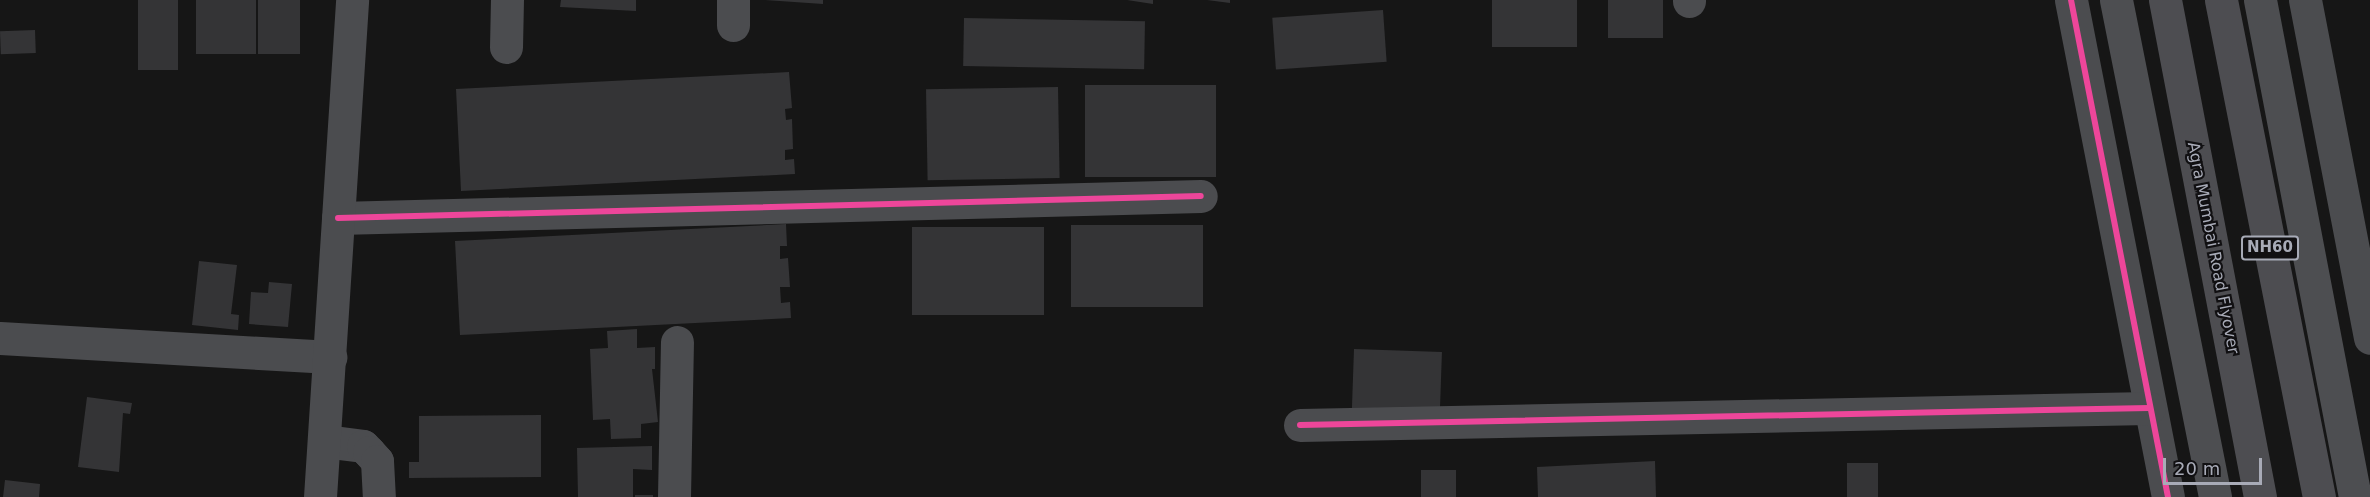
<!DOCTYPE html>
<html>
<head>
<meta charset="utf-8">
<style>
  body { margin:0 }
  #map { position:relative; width:2370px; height:497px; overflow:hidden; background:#161616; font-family:"DejaVu Sans",sans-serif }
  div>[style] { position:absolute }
  .building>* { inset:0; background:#343436; transform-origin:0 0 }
  .minor>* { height:33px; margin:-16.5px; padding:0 16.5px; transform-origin:16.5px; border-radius:16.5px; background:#4b4c4f }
  .major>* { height:33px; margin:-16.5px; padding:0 16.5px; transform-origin:16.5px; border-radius:16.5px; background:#4d4e51 }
  .highway>* { height:33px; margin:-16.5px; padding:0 16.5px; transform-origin:16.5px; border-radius:16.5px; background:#4d4d51 }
  .cycleway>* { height:6px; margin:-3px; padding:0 3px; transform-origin:3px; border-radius:3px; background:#ed469a }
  span { translate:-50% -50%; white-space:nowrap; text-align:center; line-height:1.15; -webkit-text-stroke:4.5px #111012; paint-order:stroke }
  .shield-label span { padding:2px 4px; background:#111012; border:2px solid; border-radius:4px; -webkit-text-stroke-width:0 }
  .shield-label { font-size:15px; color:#a8abb7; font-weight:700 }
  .street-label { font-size:16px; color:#a8abb7 }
  .scale { position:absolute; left:2163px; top:458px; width:99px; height:27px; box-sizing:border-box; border:3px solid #a8abb7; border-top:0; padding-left:8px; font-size:18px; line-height:21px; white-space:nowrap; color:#a8abb7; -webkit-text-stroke:4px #111012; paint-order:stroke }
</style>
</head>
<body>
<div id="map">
  <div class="building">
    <i style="left:138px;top:0;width:40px;height:70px"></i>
    <i style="left:196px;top:0;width:60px;height:54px"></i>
    <i style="left:258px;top:0;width:42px;height:54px"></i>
    <i style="clip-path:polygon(561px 0,636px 0,636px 11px,560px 7px)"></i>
    <i style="clip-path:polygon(765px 0,823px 0,823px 4px)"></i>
    <i style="clip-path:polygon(1127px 0,1153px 0,1153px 4px)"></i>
    <i style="clip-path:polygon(1207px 0,1230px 0,1230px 3px)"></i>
    <i style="left:1492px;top:0;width:85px;height:47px"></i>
    <i style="left:1608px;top:0;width:55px;height:38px"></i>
    <i style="left:1383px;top:10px;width:52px;height:111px;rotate:86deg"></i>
    <i style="left:964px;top:18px;width:181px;height:48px;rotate:1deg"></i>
    <i style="left:35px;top:30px;width:23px;height:35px;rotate:88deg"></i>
    <i style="clip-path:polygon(789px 72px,792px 108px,785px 109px,786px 120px,792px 119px,793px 149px,785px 150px,785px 160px,794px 159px,795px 174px,461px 191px,456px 89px)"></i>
    <i style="left:1216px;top:85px;width:92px;height:131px;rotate:90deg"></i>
    <i style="left:1058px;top:87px;width:91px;height:132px;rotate:89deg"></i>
    <i style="clip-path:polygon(786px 224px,787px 246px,780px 246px,780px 259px,788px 258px,790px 287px,780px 287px,781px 303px,790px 302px,791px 318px,460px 335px,455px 241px)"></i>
    <i style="left:1071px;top:225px;width:132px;height:82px"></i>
    <i style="left:1044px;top:227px;width:88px;height:132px;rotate:90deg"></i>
    <i style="clip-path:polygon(199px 261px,237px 265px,231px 314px,239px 315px,238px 330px,192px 325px)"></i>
    <i style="clip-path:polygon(269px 282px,292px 284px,288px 327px,249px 324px,251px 292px,268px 293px)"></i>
    <i style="clip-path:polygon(637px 329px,637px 348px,655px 347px,655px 369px,652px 369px,658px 422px,641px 424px,641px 438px,611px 439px,610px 419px,593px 420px,590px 349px,608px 348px,607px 331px)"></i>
    <i style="left:1354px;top:349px;width:88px;height:62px;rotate:2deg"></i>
    <i style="clip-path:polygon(87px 397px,132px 403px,130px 414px,123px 413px,119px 472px,78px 467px)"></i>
    <i style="clip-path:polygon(541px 415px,541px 477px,409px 478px,409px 462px,419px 462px,419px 416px)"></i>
    <i style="clip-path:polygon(652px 446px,652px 470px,633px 469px,633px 497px,578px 497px,577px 448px)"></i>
    <i style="clip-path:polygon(1655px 461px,1656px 497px,1538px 497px,1537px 467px)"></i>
    <i style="left:1847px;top:463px;width:31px;height:34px"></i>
    <i style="left:1456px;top:470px;width:27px;height:35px;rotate:90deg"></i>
    <i style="clip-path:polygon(5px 480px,40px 484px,39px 497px,3px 497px)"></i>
    <i style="left:635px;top:495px;width:18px;height:2px"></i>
  </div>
  <div class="minor">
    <i style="left:1689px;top:0;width:1px;rotate:90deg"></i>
    <i style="left:2071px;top:0;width:506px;rotate:78.96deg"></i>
    <i style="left:2305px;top:0;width:344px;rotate:79.1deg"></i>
    <i style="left:733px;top:25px;width:25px;rotate:-90deg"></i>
    <i style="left:506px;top:47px;width:47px;rotate:-88.8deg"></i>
    <i style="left:338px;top:218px;width:863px;rotate:-1.46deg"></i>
    <i style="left:0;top:338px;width:331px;rotate:3.3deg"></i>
    <i style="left:1300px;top:425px;width:849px;rotate:-1.15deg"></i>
    <i style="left:324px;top:441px;width:39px;rotate:7deg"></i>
    <i style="left:363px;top:446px;width:8px;rotate:45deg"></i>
    <i style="left:369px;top:452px;width:12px;rotate:48deg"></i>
    <i style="left:377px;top:461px;width:36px;rotate:87deg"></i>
    <i style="left:320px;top:497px;width:498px;rotate:-86.3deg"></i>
    <i style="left:674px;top:497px;width:155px;rotate:-88.9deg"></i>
  </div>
  <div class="major">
    <i style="left:2116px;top:0;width:507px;rotate:78.73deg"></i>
    <i style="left:2260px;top:0;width:506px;rotate:79.18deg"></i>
  </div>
  <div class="highway">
    <i style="left:2165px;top:0;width:506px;rotate:79.18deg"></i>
    <i style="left:2221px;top:0;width:507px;rotate:78.85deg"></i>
  </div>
  <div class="cycleway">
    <i style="left:2071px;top:0;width:506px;rotate:78.96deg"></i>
    <i style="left:338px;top:218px;width:863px;rotate:-1.46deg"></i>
    <i style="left:1300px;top:425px;width:849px;rotate:-1.15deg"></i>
  </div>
  <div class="shield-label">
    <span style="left:2270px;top:248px">NH60</span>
  </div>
  <div class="street-label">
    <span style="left:2213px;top:248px;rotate:79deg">Agra Mumbai Road Flyover</span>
  </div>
  <div class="scale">20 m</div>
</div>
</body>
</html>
